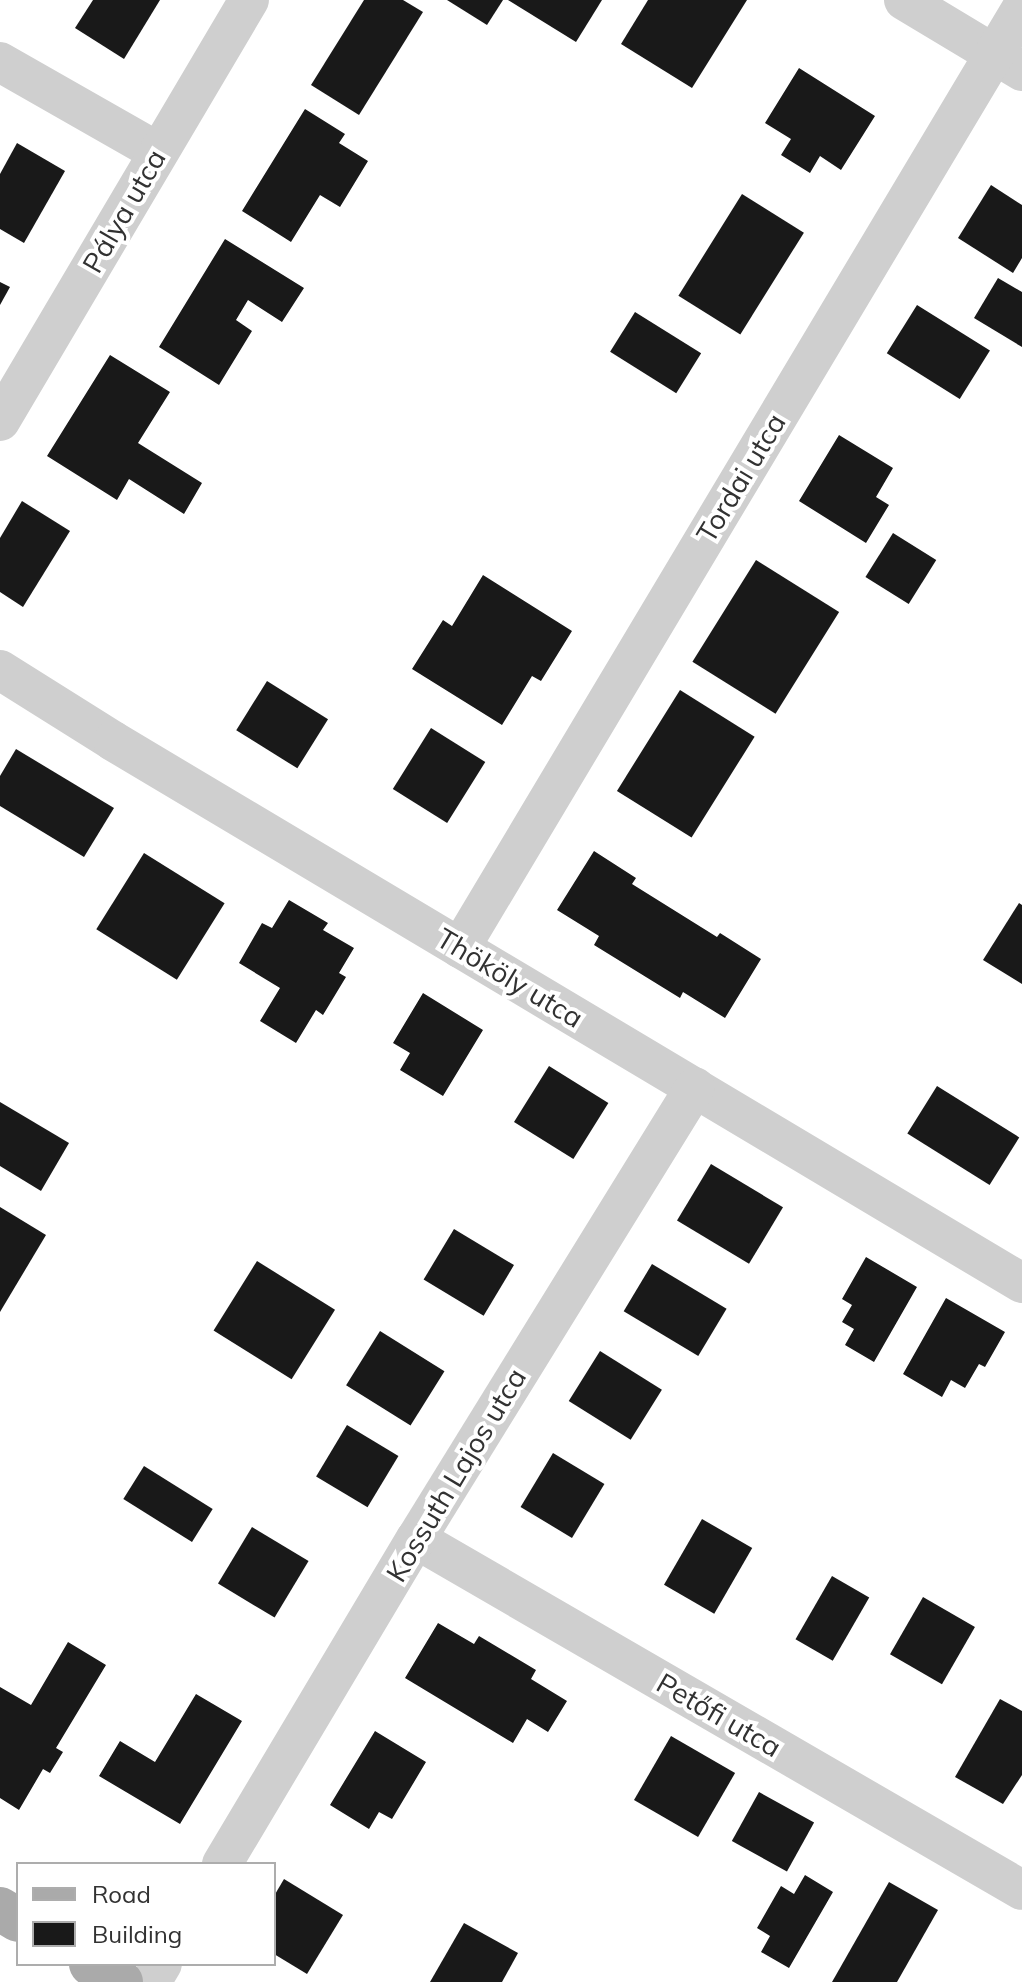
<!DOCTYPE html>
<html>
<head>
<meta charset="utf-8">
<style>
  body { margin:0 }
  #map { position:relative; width:1022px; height:1982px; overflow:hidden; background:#fff; font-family:Mulish,sans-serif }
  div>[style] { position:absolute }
  .building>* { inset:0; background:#191919; transform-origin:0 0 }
  .minor>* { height:40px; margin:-20px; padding:0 20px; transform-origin:20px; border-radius:20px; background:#cfcfcf }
  .major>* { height:44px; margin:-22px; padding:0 22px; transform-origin:22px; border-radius:22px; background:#aaa }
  span { translate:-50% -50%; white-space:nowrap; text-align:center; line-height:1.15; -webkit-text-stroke:8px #fff; paint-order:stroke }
  .street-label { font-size:28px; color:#323232 }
  .legend { position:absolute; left:16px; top:1862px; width:260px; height:104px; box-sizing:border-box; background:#fff; border:2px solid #adadad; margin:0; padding:10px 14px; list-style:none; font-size:24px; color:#323232 }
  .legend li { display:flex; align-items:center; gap:16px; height:40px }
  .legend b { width:40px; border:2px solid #adadad }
</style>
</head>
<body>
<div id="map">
  <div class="building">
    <i style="clip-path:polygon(93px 0,160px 0,124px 59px,75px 28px)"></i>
    <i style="clip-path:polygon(364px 0,403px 0,423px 12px,359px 115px,311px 85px)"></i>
    <i style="clip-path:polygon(447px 0,503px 0,487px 25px)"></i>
    <i style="clip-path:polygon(508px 0,602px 0,576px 42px)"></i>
    <i style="clip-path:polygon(648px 0,747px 0,692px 88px,621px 44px)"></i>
    <i style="clip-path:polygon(799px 68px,875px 116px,841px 170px,820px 156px,810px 173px,781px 155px,791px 139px,765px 123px)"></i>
    <i style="clip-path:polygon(305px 109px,345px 134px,339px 143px,368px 161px,340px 207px,320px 195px,291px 242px,242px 211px)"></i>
    <i style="clip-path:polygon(17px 143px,65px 171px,24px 243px,0 229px,0 174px)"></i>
    <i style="clip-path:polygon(991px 185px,1022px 205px,1022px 258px,1013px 273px,958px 238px)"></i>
    <i style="left:742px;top:194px;width:73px;height:120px;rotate:32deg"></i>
    <i style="clip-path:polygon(225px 239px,304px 288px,282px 322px,248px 300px,236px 320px,252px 331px,219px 385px,159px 347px)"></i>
    <i style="clip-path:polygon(998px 278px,1022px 292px,1022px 347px,974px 318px)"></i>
    <i style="clip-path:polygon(0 282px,10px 287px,0 305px)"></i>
    <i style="left:917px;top:305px;width:86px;height:57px;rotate:32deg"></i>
    <i style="left:635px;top:312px;width:78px;height:47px;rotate:32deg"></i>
    <i style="clip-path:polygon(110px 355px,170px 392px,138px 443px,202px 483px,184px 514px,129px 479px,117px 500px,47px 456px)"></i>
    <i style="clip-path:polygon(839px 435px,893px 468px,876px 497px,889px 505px,866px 543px,799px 501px)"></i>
    <i style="clip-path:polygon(22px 501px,70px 531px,23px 607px,0 592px,0 538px)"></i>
    <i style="left:893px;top:533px;width:51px;height:52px;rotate:32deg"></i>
    <i style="left:756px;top:560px;width:98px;height:120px;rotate:32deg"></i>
    <i style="clip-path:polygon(483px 575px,572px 631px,541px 681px,532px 676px,502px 725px,412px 669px,443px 620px,452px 626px)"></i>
    <i style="left:267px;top:681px;width:72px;height:58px;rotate:32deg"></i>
    <i style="left:680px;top:690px;width:88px;height:119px;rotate:32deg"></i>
    <i style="left:431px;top:728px;width:64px;height:72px;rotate:32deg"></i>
    <i style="clip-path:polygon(16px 749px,114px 808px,84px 857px,0 806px,0 776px)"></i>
    <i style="clip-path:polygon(594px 851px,636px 878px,632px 884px,717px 937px,720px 933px,761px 959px,725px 1018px,683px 992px,680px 998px,594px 945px,599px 936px,557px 910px)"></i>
    <i style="left:144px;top:853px;width:95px;height:90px;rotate:32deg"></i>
    <i style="clip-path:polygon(289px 900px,328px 923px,323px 930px,354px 948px,339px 973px,346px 977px,323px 1015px,316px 1010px,296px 1043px,260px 1021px,280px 988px,239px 963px,262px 923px,272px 928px)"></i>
    <i style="clip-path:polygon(1019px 903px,1022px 905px,1022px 984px,983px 960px)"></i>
    <i style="clip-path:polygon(423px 993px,483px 1030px,443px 1096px,400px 1070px,410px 1053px,393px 1043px)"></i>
    <i style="left:549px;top:1066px;width:70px;height:66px;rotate:32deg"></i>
    <i style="left:937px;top:1086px;width:97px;height:56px;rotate:32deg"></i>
    <i style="clip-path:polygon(0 1102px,69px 1143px,41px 1191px,0 1166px)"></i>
    <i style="left:711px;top:1164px;width:84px;height:66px;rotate:31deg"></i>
    <i style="clip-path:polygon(0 1207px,46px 1235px,0 1312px)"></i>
    <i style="left:454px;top:1229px;width:70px;height:59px;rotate:31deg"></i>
    <i style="clip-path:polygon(866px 1257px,917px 1287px,874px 1362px,845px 1345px,854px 1329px,842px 1322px,852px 1305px,842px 1299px)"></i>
    <i style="left:257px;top:1261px;width:92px;height:82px;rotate:32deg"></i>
    <i style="left:652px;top:1264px;width:87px;height:55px;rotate:31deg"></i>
    <i style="clip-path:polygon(946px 1298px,1005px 1332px,985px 1367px,979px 1364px,965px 1388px,951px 1380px,942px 1397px,903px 1374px)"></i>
    <i style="left:380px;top:1331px;width:76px;height:64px;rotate:32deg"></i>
    <i style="left:600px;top:1351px;width:73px;height:59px;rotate:32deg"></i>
    <i style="left:347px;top:1425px;width:60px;height:60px;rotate:31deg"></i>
    <i style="left:553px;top:1453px;width:60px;height:63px;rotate:31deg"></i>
    <i style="left:144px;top:1466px;width:81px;height:39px;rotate:32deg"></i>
    <i style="left:702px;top:1519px;width:58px;height:76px;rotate:30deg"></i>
    <i style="left:252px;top:1527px;width:66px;height:66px;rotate:31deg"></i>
    <i style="left:832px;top:1576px;width:43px;height:73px;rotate:30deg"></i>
    <i style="left:923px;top:1597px;width:60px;height:66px;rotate:30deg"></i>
    <i style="clip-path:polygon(438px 1623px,474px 1644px,479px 1636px,536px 1670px,531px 1679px,567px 1701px,548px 1732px,527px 1719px,513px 1743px,405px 1678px)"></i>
    <i style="clip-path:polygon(68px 1642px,106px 1665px,56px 1748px,63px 1752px,50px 1773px,43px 1769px,19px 1810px,0 1798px,0 1687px,31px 1705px)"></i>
    <i style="clip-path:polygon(196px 1694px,242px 1721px,180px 1824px,99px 1776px,120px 1741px,155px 1762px)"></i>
    <i style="clip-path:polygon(1000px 1699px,1022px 1711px,1022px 1775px,1003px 1804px,955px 1777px)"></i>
    <i style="clip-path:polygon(375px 1731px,426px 1762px,392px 1819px,379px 1812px,369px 1829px,330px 1805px)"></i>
    <i style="left:671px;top:1736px;width:74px;height:74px;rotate:30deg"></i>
    <i style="left:759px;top:1792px;width:63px;height:56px;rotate:29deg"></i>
    <i style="clip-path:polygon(805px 1875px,833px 1892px,789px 1968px,761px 1952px,770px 1936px,757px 1928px,781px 1886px,794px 1894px)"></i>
    <i style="clip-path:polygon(284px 1879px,343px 1915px,307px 1974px,274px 1954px,274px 1896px)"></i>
    <i style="clip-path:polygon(889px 1882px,938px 1910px,897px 1982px,832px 1982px)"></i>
    <i style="clip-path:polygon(464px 1923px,518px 1953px,502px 1982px,430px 1982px)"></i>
  </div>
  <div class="minor">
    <i style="left:904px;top:0;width:138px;rotate:31deg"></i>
    <i style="left:0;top:62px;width:182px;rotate:29.7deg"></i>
    <i style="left:0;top:421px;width:489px;rotate:-59.4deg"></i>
    <i style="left:0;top:670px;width:133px;rotate:32.1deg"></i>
    <i style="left:113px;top:741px;width:1058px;rotate:30.81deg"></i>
    <i style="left:460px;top:948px;width:1095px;rotate:-59.13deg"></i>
    <i style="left:416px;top:1539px;width:700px;rotate:30.08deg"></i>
    <i style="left:222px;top:1864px;width:378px;rotate:-59.2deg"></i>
    <i style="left:416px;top:1539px;width:531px;rotate:-58.31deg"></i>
    <i style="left:151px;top:1982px;width:21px;rotate:-59deg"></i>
  </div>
  <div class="major">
    <i style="left:0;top:1909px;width:21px;rotate:31deg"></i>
    <i style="left:91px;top:1964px;width:35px;rotate:31deg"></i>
  </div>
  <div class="street-label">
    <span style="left:124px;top:211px;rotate:-60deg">Pálya utca</span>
    <span style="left:741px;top:478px;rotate:-59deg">Tordai utca</span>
    <span style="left:510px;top:978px;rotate:31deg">Thököly utca</span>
    <span style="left:456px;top:1475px;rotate:-59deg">Kossuth Lajos utca</span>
    <span style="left:719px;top:1715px;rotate:30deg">Petőfi utca</span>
  </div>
  <ul class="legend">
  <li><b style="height:10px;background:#aaa"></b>Road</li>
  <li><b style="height:22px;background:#191919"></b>Building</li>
  </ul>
</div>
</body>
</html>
